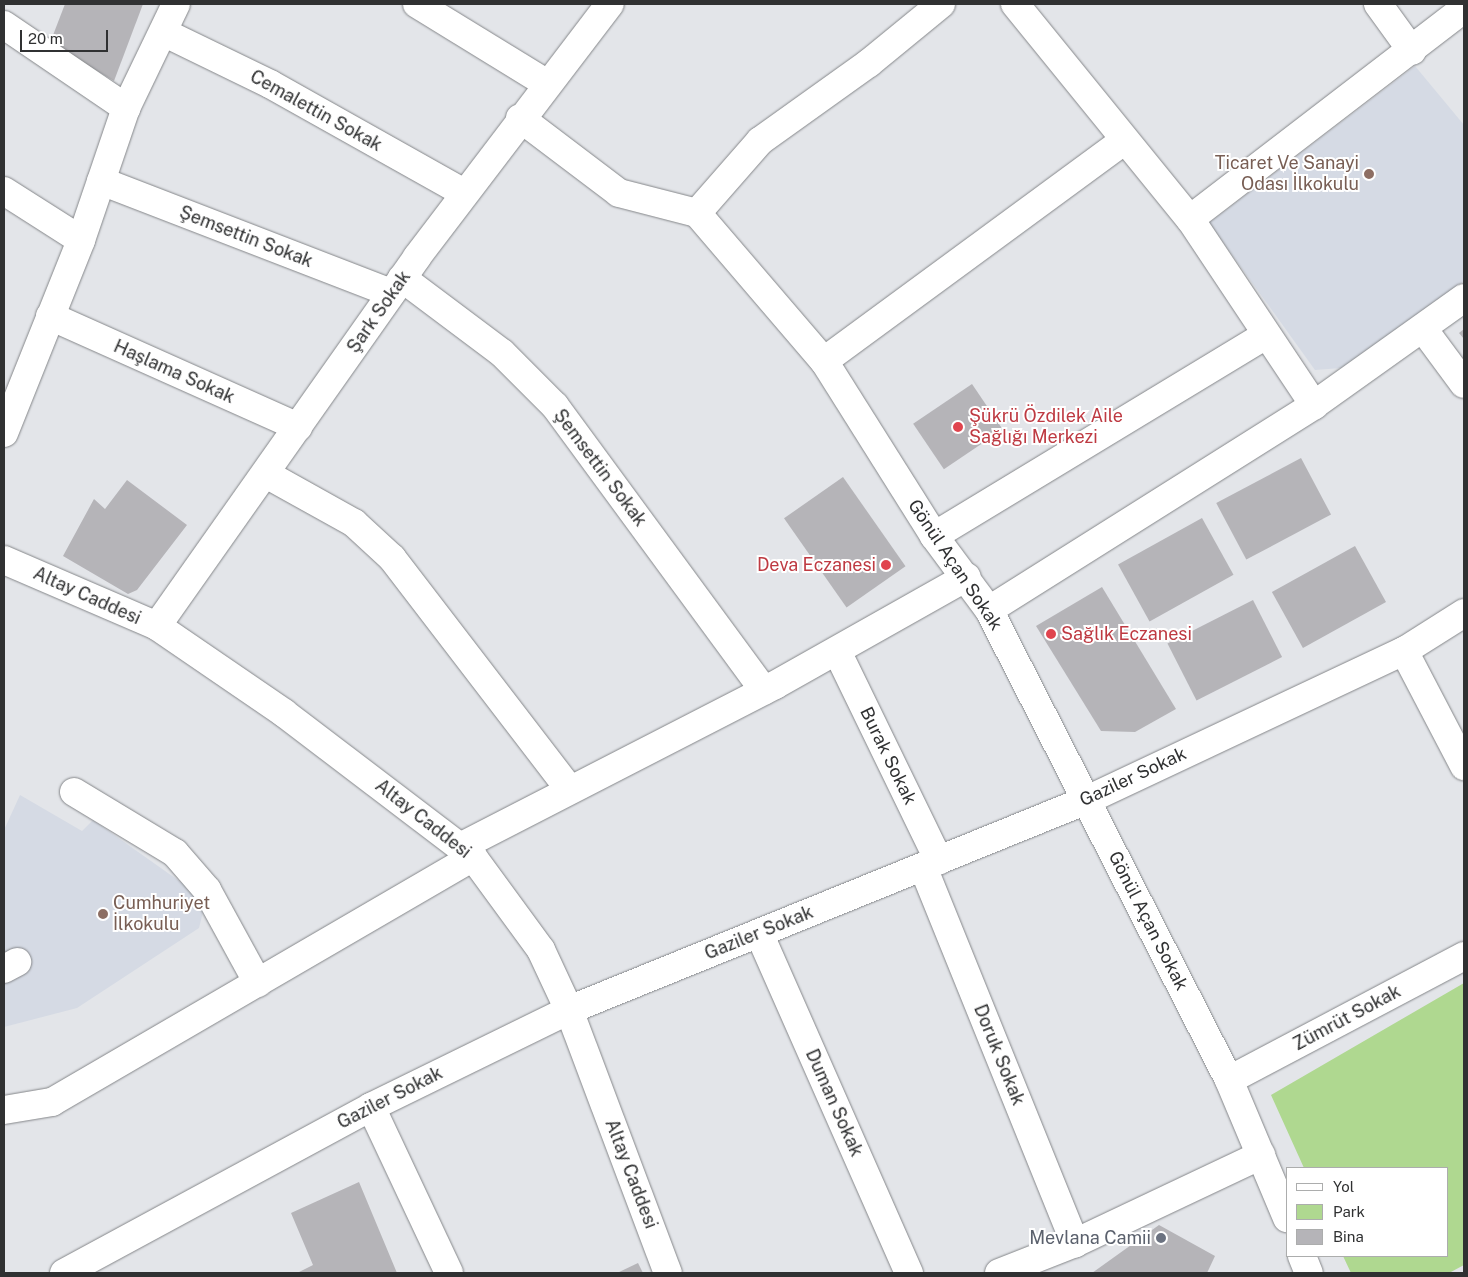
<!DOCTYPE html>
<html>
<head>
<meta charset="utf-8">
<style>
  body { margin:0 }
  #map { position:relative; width:1468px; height:1277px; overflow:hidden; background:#e3e5e9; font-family:"Public Sans",sans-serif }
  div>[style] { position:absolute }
  .built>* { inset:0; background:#d5dae4 }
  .green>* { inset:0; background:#afd890 }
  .building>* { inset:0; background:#b5b4b8; transform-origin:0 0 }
  .roads { filter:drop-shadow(0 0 1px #848689) drop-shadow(0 0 1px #848689) }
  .minor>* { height:28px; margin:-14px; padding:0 14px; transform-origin:14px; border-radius:14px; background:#fff }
  .major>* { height:28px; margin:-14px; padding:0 14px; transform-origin:14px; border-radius:14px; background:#fff }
  .dots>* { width:14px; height:14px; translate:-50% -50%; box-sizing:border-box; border:2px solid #fff; border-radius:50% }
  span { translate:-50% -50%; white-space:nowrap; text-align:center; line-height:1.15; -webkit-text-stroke:4px #fff; paint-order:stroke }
  .street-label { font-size:18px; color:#303132 }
  .education-label { font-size:18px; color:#785e54 }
  .right { translate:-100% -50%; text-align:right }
  .left { translate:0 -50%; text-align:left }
  .health-label { font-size:18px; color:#be3a42 }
  .worship-label { font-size:18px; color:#5b616d }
  .frame { position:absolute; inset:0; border:5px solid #303132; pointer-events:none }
  .legend { position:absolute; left:1286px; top:1167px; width:162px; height:90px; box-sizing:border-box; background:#fff; border:1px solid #acadad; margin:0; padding:6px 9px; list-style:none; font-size:15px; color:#303132 }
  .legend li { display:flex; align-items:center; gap:10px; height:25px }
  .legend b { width:25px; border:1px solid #acadad }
  .scale { position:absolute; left:20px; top:30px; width:88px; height:22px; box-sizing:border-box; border:2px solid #303132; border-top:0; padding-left:6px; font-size:15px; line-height:18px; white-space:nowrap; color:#303132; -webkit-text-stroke:4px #fff; paint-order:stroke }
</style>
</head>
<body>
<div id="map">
  <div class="built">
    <i style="clip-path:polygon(1415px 66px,1464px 125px,1464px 281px,1354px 367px,1315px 370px,1209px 223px)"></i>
    <i style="clip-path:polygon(20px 795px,82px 831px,93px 820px,206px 900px,199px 928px,77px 1008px,4px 1027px,4px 830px)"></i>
  </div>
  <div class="green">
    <i style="clip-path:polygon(1464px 983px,1464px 1265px,1449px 1273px,1351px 1273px,1343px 1256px,1447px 1256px,1447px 1168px,1304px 1168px,1271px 1095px)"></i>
  </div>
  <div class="building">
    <i style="clip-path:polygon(65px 4px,143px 4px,114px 81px,50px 43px)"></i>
    <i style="clip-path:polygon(1464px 329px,1464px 339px,1459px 333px)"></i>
    <i style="left:972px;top:384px;width:55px;height:71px;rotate:56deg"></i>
    <i style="left:1301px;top:458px;width:64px;height:96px;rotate:62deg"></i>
    <i style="left:843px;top:477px;width:109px;height:72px;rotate:55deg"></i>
    <i style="clip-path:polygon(127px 480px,187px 525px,137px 590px,128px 594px,63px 556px,94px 499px,105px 509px)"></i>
    <i style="left:1202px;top:518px;width:65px;height:96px;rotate:61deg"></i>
    <i style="left:1355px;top:546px;width:64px;height:95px;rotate:61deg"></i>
    <i style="clip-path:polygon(1102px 587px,1176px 709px,1135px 732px,1101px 731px,1036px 626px)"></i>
    <i style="left:1253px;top:600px;width:64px;height:96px;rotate:63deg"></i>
    <i style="clip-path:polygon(359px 1182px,397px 1273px,297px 1273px,313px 1265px,291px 1213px)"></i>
    <i style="clip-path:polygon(1159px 1225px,1215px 1256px,1207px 1273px,1092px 1273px)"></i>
    <i style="clip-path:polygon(638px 1263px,643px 1273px,617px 1273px)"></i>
  </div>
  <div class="roads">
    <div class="minor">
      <i style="left:417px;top:4px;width:151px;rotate:31.5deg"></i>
      <i style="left:1015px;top:4px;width:277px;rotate:50.9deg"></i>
      <i style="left:1190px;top:219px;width:224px;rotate:56.3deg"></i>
      <i style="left:1378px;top:4px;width:58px;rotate:54.1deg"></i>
      <i style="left:4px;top:25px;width:148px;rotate:34.2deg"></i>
      <i style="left:165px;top:33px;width:117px;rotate:25.9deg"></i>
      <i style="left:270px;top:84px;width:223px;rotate:29.3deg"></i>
      <i style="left:520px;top:118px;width:124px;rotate:37.1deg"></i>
      <i style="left:619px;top:193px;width:81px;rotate:14.4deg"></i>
      <i style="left:697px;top:213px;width:195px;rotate:49.4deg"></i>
      <i style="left:824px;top:361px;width:207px;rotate:57.8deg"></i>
      <i style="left:934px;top:536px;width:92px;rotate:53.4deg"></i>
      <i style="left:989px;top:610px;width:528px;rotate:62.95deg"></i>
      <i style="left:1229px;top:1080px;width:150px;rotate:67.2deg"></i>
      <i style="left:101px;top:181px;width:311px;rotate:21.1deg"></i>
      <i style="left:4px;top:191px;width:91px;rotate:32.5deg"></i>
      <i style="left:697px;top:213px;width:96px;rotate:-48.8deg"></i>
      <i style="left:760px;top:141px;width:134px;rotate:-35.6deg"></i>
      <i style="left:869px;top:63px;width:93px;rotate:-39.3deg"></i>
      <i style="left:1190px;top:219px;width:345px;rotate:-37.5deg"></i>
      <i style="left:402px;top:278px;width:125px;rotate:36.9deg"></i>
      <i style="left:502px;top:353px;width:75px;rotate:45deg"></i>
      <i style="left:555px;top:406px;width:353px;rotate:53.7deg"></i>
      <i style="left:50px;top:316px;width:272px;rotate:24.1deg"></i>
      <i style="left:1424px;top:330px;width:67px;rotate:53.5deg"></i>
      <i style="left:824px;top:361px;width:373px;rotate:-36.3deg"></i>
      <i style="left:4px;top:433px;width:208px;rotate:-68.2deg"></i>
      <i style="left:81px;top:240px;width:139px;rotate:-71.2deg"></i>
      <i style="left:126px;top:108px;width:115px;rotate:-64.3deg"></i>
      <i style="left:266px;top:474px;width:101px;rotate:29.1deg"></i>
      <i style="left:354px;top:523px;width:52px;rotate:42.6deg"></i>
      <i style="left:392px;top:558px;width:291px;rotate:52.5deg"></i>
      <i style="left:934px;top:536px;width:388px;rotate:-31.2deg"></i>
      <i style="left:989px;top:610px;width:384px;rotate:-32.2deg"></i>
      <i style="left:1314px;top:405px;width:184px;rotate:-35.5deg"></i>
      <i style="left:157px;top:626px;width:451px;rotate:-54.8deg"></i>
      <i style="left:417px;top:257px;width:318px;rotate:-52.7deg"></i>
      <i style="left:837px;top:651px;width:233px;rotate:64.1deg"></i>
      <i style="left:1404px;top:651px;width:130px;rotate:62.4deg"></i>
      <i style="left:74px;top:792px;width:118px;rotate:31.1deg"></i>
      <i style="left:175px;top:853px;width:49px;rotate:49.1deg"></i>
      <i style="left:207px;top:890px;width:106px;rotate:61.3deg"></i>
      <i style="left:462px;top:846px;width:352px;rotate:-27.2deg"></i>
      <i style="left:775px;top:685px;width:220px;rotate:-29.4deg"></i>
      <i style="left:923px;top:867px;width:406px;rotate:68deg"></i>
      <i style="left:759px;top:933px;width:372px;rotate:66.2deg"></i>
      <i style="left:4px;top:969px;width:15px;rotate:-28deg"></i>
      <i style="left:1229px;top:1080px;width:266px;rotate:-27.8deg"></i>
      <i style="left:371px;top:1107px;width:183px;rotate:64.8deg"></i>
      <i style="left:4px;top:1110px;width:49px;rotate:-9.5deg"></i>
      <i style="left:52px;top:1102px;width:487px;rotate:-30.2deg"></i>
      <i style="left:1302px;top:1256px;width:18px;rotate:68deg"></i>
      <i style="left:64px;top:1273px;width:349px;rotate:-28.4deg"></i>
      <i style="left:371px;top:1107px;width:220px;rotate:-26.1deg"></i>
      <i style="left:569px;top:1010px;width:559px;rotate:-22.07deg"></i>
      <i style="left:1087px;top:800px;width:350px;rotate:-25.2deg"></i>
      <i style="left:1404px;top:651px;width:71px;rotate:-32.3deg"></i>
      <i style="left:999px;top:1273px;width:82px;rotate:-21.5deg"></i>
      <i style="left:1075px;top:1243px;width:206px;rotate:-25.3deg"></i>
    </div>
    <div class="major">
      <i style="left:4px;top:560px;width:167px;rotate:23.3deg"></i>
      <i style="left:157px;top:626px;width:154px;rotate:34.4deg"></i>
      <i style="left:284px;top:713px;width:238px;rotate:37.3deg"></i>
      <i style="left:473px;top:857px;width:115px;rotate:53.8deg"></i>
      <i style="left:541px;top:950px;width:66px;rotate:65deg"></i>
      <i style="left:569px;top:1010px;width:281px;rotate:69.4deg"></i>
    </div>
  </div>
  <div class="dots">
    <i style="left:1369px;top:174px;background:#8d6e63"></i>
    <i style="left:958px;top:427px;background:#e0444e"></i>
    <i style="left:886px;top:565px;background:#e0444e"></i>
    <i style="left:1051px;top:634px;background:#e0444e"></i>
    <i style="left:103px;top:914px;background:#8d6e63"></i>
    <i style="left:1161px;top:1238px;background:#6b7280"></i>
  </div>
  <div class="street-label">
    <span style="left:316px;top:111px;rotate:29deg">Cemalettin Sokak</span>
    <span style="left:246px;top:237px;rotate:21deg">Şemsettin Sokak</span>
    <span style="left:379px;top:312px;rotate:-55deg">Şark Sokak</span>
    <span style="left:174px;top:372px;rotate:24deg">Haşlama Sokak</span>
    <span style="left:600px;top:468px;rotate:53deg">Şemsettin Sokak</span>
    <span style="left:955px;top:565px;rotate:56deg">Gönül Açan Sokak</span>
    <span style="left:87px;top:596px;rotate:24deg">Altay Caddesi</span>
    <span style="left:888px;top:756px;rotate:64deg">Burak Sokak</span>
    <span style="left:1133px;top:777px;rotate:-25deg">Gaziler Sokak</span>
    <span style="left:423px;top:819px;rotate:38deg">Altay Caddesi</span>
    <span style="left:1148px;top:921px;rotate:63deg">Gönül Açan Sokak</span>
    <span style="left:759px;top:933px;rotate:-22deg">Gaziler Sokak</span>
    <span style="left:1347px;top:1018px;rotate:-28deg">Zümrüt Sokak</span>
    <span style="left:999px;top:1055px;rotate:68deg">Doruk Sokak</span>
    <span style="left:390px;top:1098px;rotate:-27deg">Gaziler Sokak</span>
    <span style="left:834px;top:1103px;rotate:66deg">Duman Sokak</span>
    <span style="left:631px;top:1174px;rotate:69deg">Altay Caddesi</span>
  </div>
  <div class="education-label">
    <span class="right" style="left:1359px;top:174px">Ticaret Ve Sanayi<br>Odası İlkokulu</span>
    <span class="left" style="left:113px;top:914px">Cumhuriyet<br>İlkokulu</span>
  </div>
  <div class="health-label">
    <span class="left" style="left:969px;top:427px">Şükrü Özdilek Aile<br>Sağlığı Merkezi</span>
    <span class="right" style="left:876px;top:565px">Deva Eczanesi</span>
    <span class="left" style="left:1061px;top:634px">Sağlık Eczanesi</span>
  </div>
  <div class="worship-label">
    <span class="right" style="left:1151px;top:1238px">Mevlana Camii</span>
  </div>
  <div class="frame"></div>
  <ul class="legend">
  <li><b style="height:6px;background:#fff"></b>Yol</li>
  <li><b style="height:14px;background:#afd890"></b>Park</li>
  <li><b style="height:14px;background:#b5b4b8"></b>Bina</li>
  </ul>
  <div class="scale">20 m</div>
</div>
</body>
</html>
